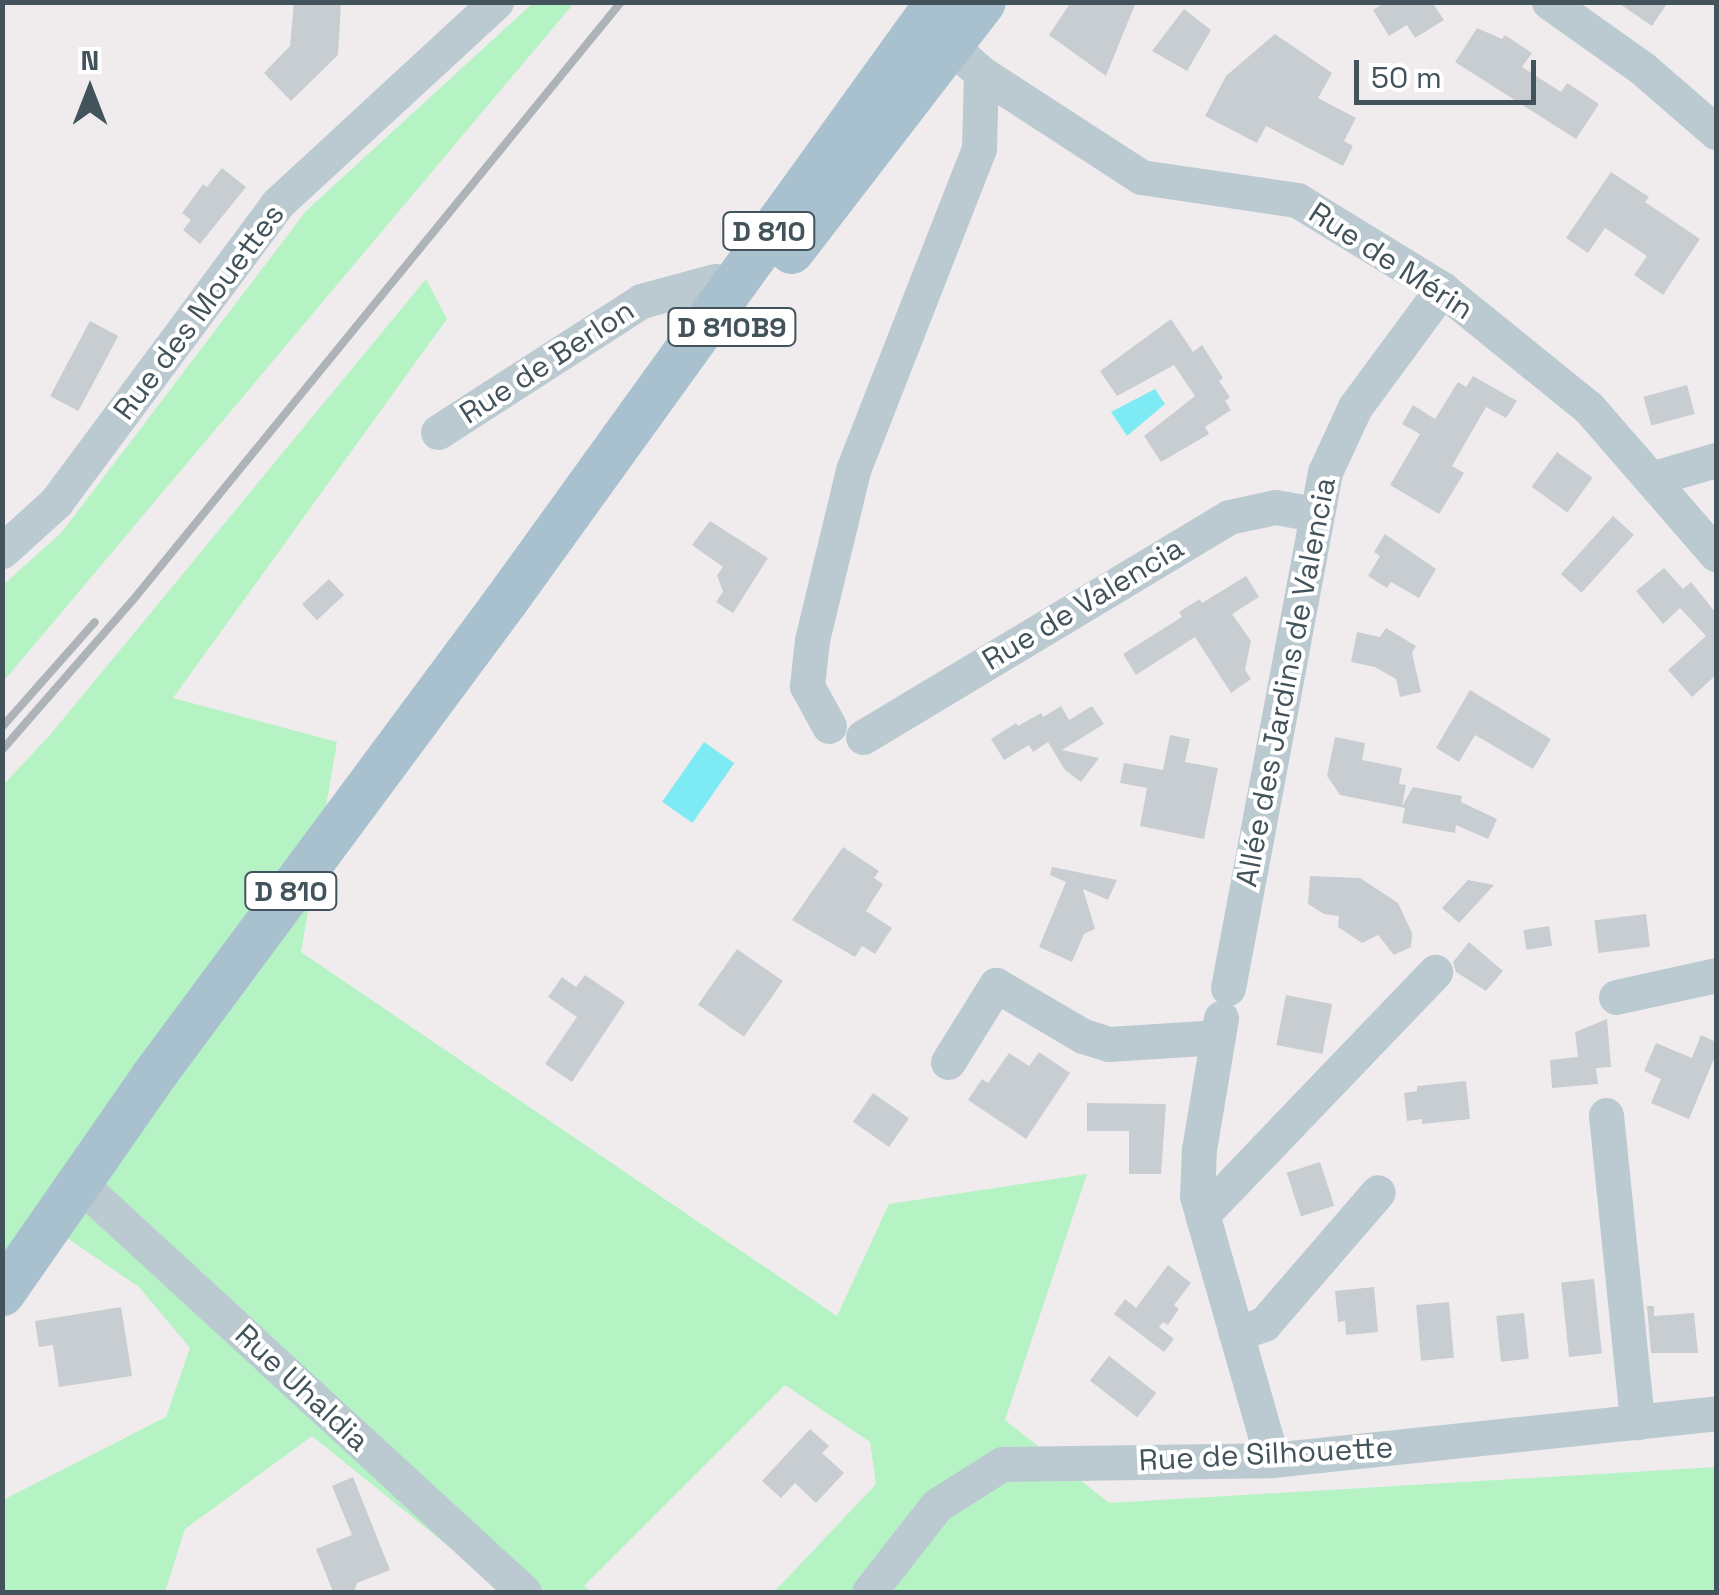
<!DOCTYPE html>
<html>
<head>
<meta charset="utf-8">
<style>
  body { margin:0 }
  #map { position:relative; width:1719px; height:1595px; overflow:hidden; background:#f0eced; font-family:"Space Grotesk",sans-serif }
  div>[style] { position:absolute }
  .green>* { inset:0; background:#b5f3c5 }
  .water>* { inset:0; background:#7eebf4; transform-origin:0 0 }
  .building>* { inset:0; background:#c8cdd2; transform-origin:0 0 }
  .minor>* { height:35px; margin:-17.5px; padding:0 17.5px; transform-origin:17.5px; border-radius:17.5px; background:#bbcad1 }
  .major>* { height:45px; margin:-22.5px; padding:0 22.5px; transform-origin:22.5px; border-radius:22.5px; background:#a9c1cf }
  .rail>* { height:8px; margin:-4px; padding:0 4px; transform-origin:4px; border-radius:4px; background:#aeb3b8 }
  span { translate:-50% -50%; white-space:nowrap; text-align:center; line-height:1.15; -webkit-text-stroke:8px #fff; paint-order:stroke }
  .shield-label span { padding:2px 8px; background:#fff; border:2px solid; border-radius:8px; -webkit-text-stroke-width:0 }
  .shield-label { font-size:28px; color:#43535c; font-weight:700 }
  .street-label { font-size:30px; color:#43535c }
  .frame { position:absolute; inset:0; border:5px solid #43535c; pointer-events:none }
  .north { position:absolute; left:40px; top:40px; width:100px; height:100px; -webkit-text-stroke:8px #fff; paint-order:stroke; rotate:0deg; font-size:28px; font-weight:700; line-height:40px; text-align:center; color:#43535c }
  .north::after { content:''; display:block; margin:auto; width:35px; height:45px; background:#43535c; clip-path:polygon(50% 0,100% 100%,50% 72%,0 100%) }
  .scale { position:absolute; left:1354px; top:60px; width:182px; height:45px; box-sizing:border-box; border:5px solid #43535c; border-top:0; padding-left:12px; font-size:30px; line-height:35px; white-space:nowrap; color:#43535c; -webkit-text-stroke:8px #fff; paint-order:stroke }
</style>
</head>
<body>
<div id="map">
  <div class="green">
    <i style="clip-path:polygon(533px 3px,574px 3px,3px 682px,3px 585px,62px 532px,306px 211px)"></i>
    <i style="clip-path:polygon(426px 279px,447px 319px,173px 698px,337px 742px,301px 952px,837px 1316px,889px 1204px,1087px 1174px,1005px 1420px,1109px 1503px,1716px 1467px,1716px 1592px,774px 1592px,876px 1484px,870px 1442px,785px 1385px,584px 1586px,592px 1592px,505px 1592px,312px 1436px,185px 1529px,165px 1592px,3px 1592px,3px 1500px,166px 1417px,190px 1348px,139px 1287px,64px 1236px,3px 1320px,3px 785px,50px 735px)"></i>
  </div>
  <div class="water">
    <i style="clip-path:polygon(1155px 389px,1165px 404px,1127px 436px,1111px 412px)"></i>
    <i style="left:704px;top:742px;width:37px;height:73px;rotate:35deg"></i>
  </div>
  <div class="building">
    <i style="clip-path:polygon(294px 2px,341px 2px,338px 55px,291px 101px,264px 73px,290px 46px)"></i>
    <i style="clip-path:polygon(1071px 2px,1136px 2px,1106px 76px,1049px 35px)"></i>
    <i style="clip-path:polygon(1386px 2px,1432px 2px,1444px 20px,1415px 38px,1407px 25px,1389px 36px,1373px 10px)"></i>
    <i style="clip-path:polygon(1617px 2px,1668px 2px,1652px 26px)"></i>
    <i style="clip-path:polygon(1184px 9px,1211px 30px,1187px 71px,1152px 51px)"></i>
    <i style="clip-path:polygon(1477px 28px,1502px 39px,1505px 35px,1532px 53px,1522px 67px,1561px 92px,1567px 83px,1599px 104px,1576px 139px,1455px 62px)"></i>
    <i style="clip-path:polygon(1275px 34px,1332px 73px,1318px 98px,1356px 118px,1344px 141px,1353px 146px,1343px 166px,1266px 126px,1257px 143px,1205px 116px,1226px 76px)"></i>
    <i style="clip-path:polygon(222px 168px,246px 187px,200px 244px,183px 230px,191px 220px,182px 213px,203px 184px,207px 187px)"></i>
    <i style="clip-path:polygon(1611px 172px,1649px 197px,1645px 202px,1700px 239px,1663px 295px,1634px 275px,1647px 256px,1605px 228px,1588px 253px,1566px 238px)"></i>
    <i style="clip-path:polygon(1171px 319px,1193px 352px,1202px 345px,1223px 378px,1219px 381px,1230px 397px,1225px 401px,1231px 410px,1205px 427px,1209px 434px,1161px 462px,1144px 436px,1195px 396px,1174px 365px,1117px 396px,1100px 371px)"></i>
    <i style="left:90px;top:321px;width:32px;height:85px;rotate:28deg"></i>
    <i style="clip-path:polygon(1473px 376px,1517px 401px,1506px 418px,1486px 407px,1452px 466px,1464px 473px,1439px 514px,1390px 485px,1420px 434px,1402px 424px,1413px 405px,1435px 419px,1458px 382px,1466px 387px)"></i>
    <i style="left:1687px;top:385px;width:30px;height:45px;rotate:75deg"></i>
    <i style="left:1557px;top:452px;width:44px;height:43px;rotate:36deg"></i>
    <i style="left:1613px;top:516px;width:28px;height:78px;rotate:42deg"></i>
    <i style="clip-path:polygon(710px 521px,768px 558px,733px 613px,716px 602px,723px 592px,717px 575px,723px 567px,692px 545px)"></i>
    <i style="clip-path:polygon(1385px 534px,1436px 569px,1419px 598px,1391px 582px,1387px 588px,1368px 576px,1380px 556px,1374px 552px)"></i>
    <i style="clip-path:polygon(1664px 568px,1683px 589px,1691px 582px,1716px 613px,1716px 675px,1692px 697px,1668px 670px,1706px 636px,1680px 608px,1663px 624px,1636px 591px)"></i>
    <i style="clip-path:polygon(1246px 576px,1259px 597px,1232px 614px,1251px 641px,1245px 670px,1251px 679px,1231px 693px,1195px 637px,1136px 675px,1123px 654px,1182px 617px,1179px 612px,1200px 599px,1202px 603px)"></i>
    <i style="left:329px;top:579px;width:22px;height:37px;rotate:47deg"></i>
    <i style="clip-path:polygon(1386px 628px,1416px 646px,1412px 653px,1421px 692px,1400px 697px,1396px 679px,1375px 667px,1351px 662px,1357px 632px,1380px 637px)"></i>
    <i style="clip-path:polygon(1470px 690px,1551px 739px,1533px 769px,1475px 735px,1459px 762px,1436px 748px)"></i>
    <i style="clip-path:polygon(1061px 706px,1069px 720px,1092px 706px,1104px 724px,1062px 750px,1099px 758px,1081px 782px,1065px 770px,1048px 742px,1033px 752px,1029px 745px,1004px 760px,991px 739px,1016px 723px,1018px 726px,1041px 713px,1043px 717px)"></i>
    <i style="clip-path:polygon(1170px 735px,1190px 739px,1185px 762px,1218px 768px,1204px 839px,1140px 826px,1147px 788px,1120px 783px,1124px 763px,1163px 770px)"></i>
    <i style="clip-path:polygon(1335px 737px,1365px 743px,1362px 760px,1402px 768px,1399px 784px,1406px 785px,1402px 806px,1413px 787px,1462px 796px,1461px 802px,1497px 819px,1488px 839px,1456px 825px,1455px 833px,1402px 823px,1405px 808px,1340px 795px,1327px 776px)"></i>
    <i style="clip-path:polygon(843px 847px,879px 871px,874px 878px,883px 884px,866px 911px,892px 928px,875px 954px,862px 946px,855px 957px,792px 920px)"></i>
    <i style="clip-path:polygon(1052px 867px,1117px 880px,1108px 900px,1083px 889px,1095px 929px,1084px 934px,1072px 962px,1039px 947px,1066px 882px,1050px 875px)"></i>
    <i style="clip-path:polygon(1310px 876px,1360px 878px,1398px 903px,1412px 933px,1411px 947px,1394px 955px,1378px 935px,1362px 943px,1338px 927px,1339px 916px,1324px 914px,1308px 904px)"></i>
    <i style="clip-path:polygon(1468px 880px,1494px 885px,1459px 923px,1442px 908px)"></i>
    <i style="left:1646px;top:914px;width:33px;height:52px;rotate:83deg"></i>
    <i style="left:1549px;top:926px;width:20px;height:26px;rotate:81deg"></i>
    <i style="clip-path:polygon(1469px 942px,1503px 971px,1486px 991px,1456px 972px,1453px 962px)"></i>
    <i style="left:737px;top:949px;width:56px;height:68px;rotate:35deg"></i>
    <i style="clip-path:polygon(585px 975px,625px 1002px,572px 1082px,545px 1064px,577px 1017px,548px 997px,562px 977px,576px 987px)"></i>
    <i style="left:1286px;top:995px;width:47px;height:51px;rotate:11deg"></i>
    <i style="clip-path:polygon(1607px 1019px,1611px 1067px,1596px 1068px,1598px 1084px,1552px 1088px,1550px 1060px,1578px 1057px,1575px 1032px)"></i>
    <i style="clip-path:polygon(1701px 1035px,1716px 1042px,1716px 1054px,1689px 1119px,1651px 1103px,1661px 1079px,1644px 1071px,1656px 1043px,1692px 1058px)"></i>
    <i style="clip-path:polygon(1039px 1052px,1070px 1073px,1026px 1139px,968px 1100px,982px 1079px,988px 1083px,1009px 1053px,1029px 1066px)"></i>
    <i style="clip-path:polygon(1466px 1081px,1470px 1119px,1422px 1124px,1422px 1119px,1407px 1121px,1404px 1093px,1417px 1091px,1417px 1086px)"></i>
    <i style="left:873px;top:1093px;width:44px;height:35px;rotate:35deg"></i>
    <i style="clip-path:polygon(1087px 1103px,1166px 1104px,1161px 1174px,1129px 1174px,1129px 1131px,1087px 1131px)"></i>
    <i style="left:1320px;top:1162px;width:46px;height:35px;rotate:72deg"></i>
    <i style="clip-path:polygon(1168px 1265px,1191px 1283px,1174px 1305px,1179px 1309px,1168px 1325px,1163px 1322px,1159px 1327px,1174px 1339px,1164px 1352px,1114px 1314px,1125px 1299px,1136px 1308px)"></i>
    <i style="left:1594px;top:1279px;width:75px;height:33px;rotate:84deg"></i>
    <i style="clip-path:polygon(1374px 1287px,1378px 1332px,1346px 1335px,1345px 1321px,1338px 1322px,1335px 1291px)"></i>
    <i style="left:1449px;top:1302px;width:56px;height:33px;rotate:85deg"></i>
    <i style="clip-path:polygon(1647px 1306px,1654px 1306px,1654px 1316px,1694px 1313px,1698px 1353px,1651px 1353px)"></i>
    <i style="clip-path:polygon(121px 1307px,132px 1376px,59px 1387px,53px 1345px,39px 1347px,35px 1321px)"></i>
    <i style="left:1524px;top:1313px;width:46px;height:28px;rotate:84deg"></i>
    <i style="left:1109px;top:1356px;width:60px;height:31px;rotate:38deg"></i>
    <i style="clip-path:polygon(810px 1429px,829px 1446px,822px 1453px,844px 1473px,816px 1503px,795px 1483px,781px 1498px,762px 1481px)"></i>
    <i style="clip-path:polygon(353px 1477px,390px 1570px,357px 1583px,354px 1592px,333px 1592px,316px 1549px,352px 1535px,332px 1486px)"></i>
  </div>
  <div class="minor">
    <i style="left:1549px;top:2px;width:114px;rotate:35.4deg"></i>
    <i style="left:1642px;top:68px;width:98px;rotate:40.9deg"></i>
    <i style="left:951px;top:46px;width:40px;rotate:42deg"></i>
    <i style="left:981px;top:73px;width:191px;rotate:33deg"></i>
    <i style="left:1141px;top:177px;width:158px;rotate:8.4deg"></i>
    <i style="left:1297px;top:200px;width:170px;rotate:31.5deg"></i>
    <i style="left:1442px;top:289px;width:189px;rotate:39deg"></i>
    <i style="left:1589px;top:408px;width:194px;rotate:49deg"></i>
    <i style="left:438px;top:432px;width:242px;rotate:-32.8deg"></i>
    <i style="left:641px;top:301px;width:77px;rotate:-15.1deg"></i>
    <i style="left:1654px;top:478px;width:65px;rotate:-16.2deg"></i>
    <i style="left:2px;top:551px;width:73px;rotate:-42.2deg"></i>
    <i style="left:56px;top:502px;width:371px;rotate:-53.4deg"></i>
    <i style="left:277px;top:204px;width:298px;rotate:-42.7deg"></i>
    <i style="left:829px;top:726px;width:46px;rotate:-118.8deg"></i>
    <i style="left:807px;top:686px;width:46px;rotate:-83.8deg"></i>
    <i style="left:812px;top:640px;width:175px;rotate:-76.4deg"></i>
    <i style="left:853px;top:470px;width:345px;rotate:-68.6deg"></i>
    <i style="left:979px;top:149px;width:76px;rotate:-88.5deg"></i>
    <i style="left:863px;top:737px;width:427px;rotate:-31deg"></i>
    <i style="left:1229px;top:517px;width:47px;rotate:-12.3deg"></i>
    <i style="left:1275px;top:507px;width:41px;rotate:9.9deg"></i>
    <i style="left:1228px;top:988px;width:525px;rotate:-79.35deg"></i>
    <i style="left:1325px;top:472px;width:72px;rotate:-65.2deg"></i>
    <i style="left:1355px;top:407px;width:147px;rotate:-53.6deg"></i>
    <i style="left:1616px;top:997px;width:102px;rotate:-12.4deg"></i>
    <i style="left:1221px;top:1018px;width:133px;rotate:99.5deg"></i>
    <i style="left:1199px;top:1149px;width:47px;rotate:92.4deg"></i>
    <i style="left:1197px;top:1196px;width:274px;rotate:74.1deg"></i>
    <i style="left:948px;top:1062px;width:91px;rotate:-58.1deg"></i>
    <i style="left:996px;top:985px;width:101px;rotate:30.4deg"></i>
    <i style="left:1083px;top:1036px;width:27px;rotate:17deg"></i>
    <i style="left:1109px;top:1044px;width:109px;rotate:-3.7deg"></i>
    <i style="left:1606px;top:1115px;width:309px;rotate:84.2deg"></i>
    <i style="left:80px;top:1184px;width:603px;rotate:42.58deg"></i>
    <i style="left:1202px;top:1215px;width:337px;rotate:-46.2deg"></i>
    <i style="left:1236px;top:1334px;width:30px;rotate:-20deg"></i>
    <i style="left:1264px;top:1324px;width:174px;rotate:-49.2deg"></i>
    <i style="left:869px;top:1592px;width:110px;rotate:-52deg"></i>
    <i style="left:937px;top:1505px;width:77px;rotate:-32.2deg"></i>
    <i style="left:1002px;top:1464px;width:270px;rotate:-0.8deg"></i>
    <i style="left:1272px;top:1460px;width:446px;rotate:-6deg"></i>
  </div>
  <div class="major">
    <i style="left:791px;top:251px;width:314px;rotate:-52.4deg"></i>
    <i style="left:2px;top:1293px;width:263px;rotate:-55.2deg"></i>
    <i style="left:152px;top:1077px;width:593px;rotate:-53.44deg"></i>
    <i style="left:505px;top:601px;width:739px;rotate:-54.2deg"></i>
  </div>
  <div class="rail">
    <i style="left:2px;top:727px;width:140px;rotate:-48.5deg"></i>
    <i style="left:2px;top:750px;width:199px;rotate:-48.9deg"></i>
    <i style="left:133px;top:600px;width:772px;rotate:-50.78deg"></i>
  </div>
  <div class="shield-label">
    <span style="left:769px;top:231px">D 810</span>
    <span style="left:732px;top:327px">D 810B9</span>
    <span style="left:291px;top:891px">D 810</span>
  </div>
  <div class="street-label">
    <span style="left:1391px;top:261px;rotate:33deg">Rue de Mérin</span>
    <span style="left:199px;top:312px;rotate:-53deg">Rue des Mouettes</span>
    <span style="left:547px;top:362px;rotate:-33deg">Rue de Berlon</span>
    <span style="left:1083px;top:604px;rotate:-31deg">Rue de Valencia</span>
    <span style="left:1286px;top:682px;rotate:-79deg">Allée des Jardins de Valencia</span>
    <span style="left:302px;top:1388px;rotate:43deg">Rue Uhaldia</span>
    <span style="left:1266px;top:1454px;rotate:-3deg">Rue de Silhouette</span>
  </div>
  <div class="frame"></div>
  <div class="north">N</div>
  <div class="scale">50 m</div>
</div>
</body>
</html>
